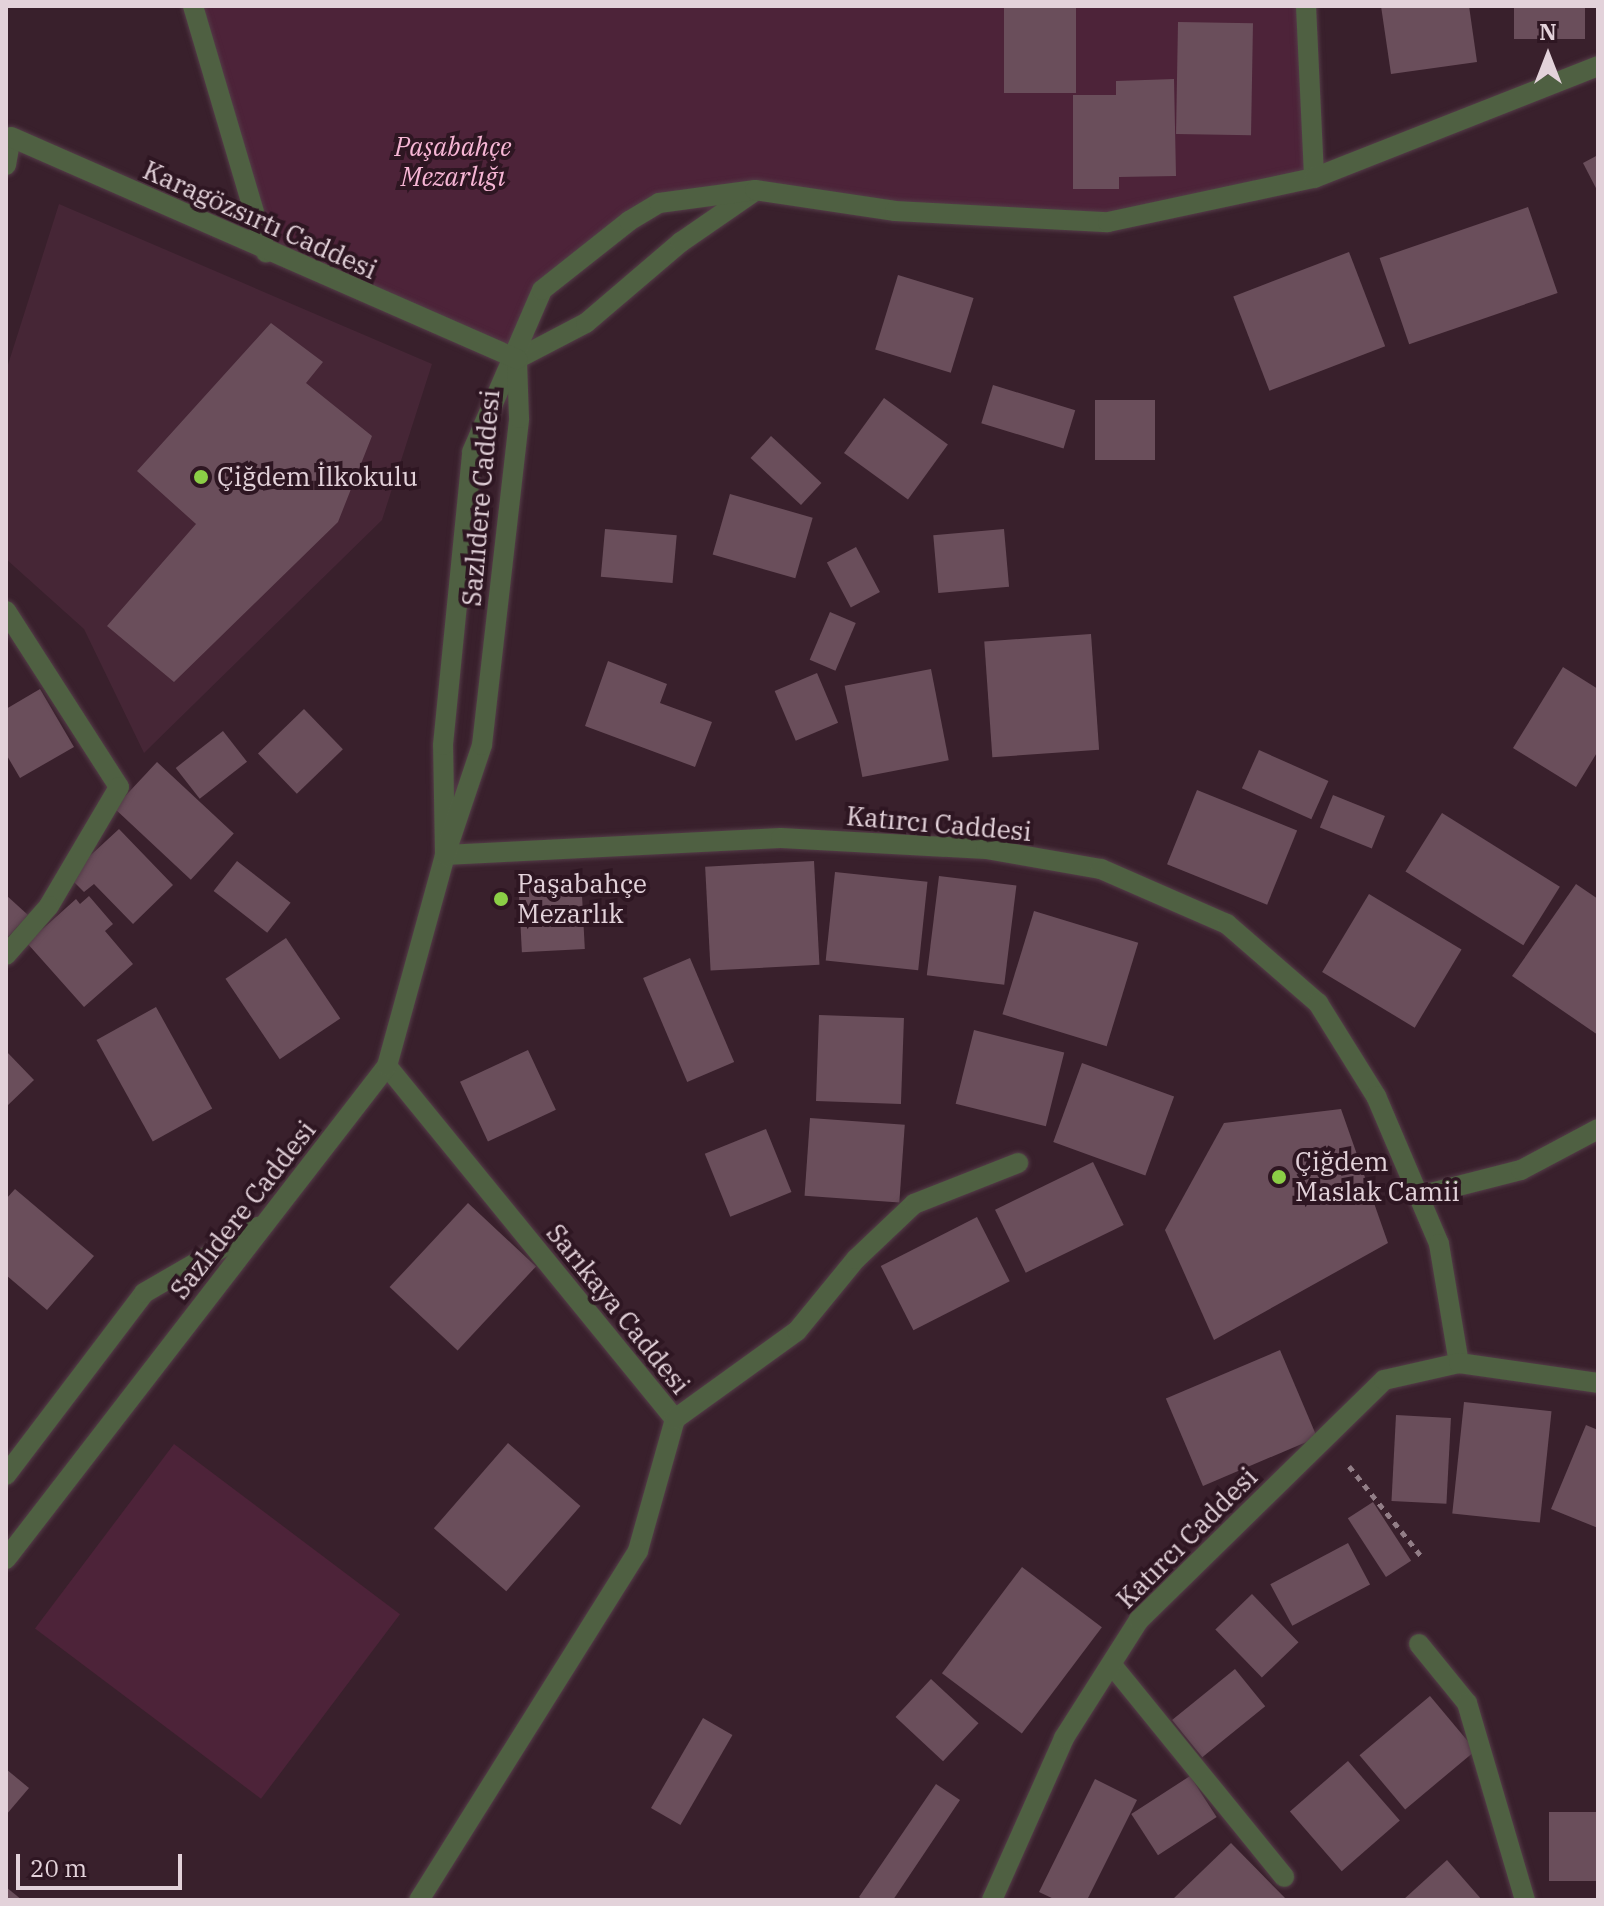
<!DOCTYPE html>
<html>
<head>
<meta charset="utf-8">
<style>
  body { margin:0 }
  #map { position:relative; width:1604px; height:1906px; overflow:hidden; background:#39202c; font-family:"IBM Plex Serif",serif }
  div>[style] { position:absolute }
  .built>* { inset:0; background:#462636 }
  .green>* { inset:0; background:#4d2339; transform-origin:0 0 }
  .building>* { inset:0; background:#6a4e5b; transform-origin:0 0 }
  .path>* { height:5px; margin-top:-2.5px; transform-origin:0; background:repeating-linear-gradient(90deg,#927e87 0 6px,transparent 0 12px) }
  .roads { filter:drop-shadow(0 0 2px #543c48) drop-shadow(0 0 2px #543c48) }
  .minor>* { height:20px; margin:-10px; padding:0 10px; transform-origin:10px; border-radius:10px; background:#4f6042 }
  .tertiary>* { height:20px; margin:-10px; padding:0 10px; transform-origin:10px; border-radius:10px; background:#4f6042 }
  .dots>* { width:22px; height:22px; translate:-50% -50%; box-sizing:border-box; border:4px solid #2e1622; border-radius:50% }
  span { translate:-50% -50%; white-space:nowrap; text-align:center; line-height:1.15; -webkit-text-stroke:8px #2e1622; paint-order:stroke }
  .park-label { font-size:26px; color:#f7b6d5; font-style:italic }
  .street-label { font-size:26px; color:#e3d2da }
  .poi-label { font-size:26px; color:#e3d2da }
  .left { translate:0 -50%; text-align:left }
  .frame { position:absolute; inset:0; border:8px solid #e3d2da; pointer-events:none }
  .north { position:absolute; left:1508px; top:16px; width:80px; height:80px; -webkit-text-stroke:6px #2e1622; paint-order:stroke; rotate:0deg; font-size:22px; font-weight:700; line-height:32px; text-align:center; color:#e3d2da }
  .north::after { content:''; display:block; margin:auto; width:28px; height:36px; background:#e3d2da; clip-path:polygon(50% 0,100% 100%,50% 72%,0 100%) }
  .scale { position:absolute; left:16px; top:1854px; width:166px; height:36px; box-sizing:border-box; border:4px solid #e3d2da; border-top:0; padding-left:10px; font-size:24px; line-height:28px; white-space:nowrap; color:#e3d2da; -webkit-text-stroke:6px #2e1622; paint-order:stroke }
</style>
</head>
<body>
<div id="map">
  <div class="built">
    <i style="clip-path:polygon(59px 204px,432px 364px,382px 520px,144px 753px,84px 629px,6px 559px,6px 371px)"></i>
  </div>
  <div class="green">
    <i style="clip-path:polygon(197px 6px,1301px 6px,1314px 178px,1108px 222px,755px 190px,659px 203px,542px 290px,517px 359px,266px 252px)"></i>
    <i style="left:174px;top:1444px;width:283px;height:231px;rotate:37deg"></i>
  </div>
  <div class="building">
    <i style="left:1004px;top:6px;width:72px;height:87px"></i>
    <i style="clip-path:polygon(1381px 6px,1469px 6px,1477px 62px,1391px 74px)"></i>
    <i style="left:1514px;top:6px;width:71px;height:33px"></i>
    <i style="left:1178px;top:22px;width:75px;height:112px;rotate:1deg"></i>
    <i style="clip-path:polygon(1174px 79px,1176px 176px,1119px 177px,1119px 189px,1073px 189px,1073px 95px,1116px 95px,1116px 81px)"></i>
    <i style="clip-path:polygon(1598px 155px,1598px 192px,1583px 163px)"></i>
    <i style="left:1528px;top:207px;width:91px;height:157px;rotate:71deg"></i>
    <i style="left:1349px;top:252px;width:101px;height:124px;rotate:69deg"></i>
    <i style="left:898px;top:275px;width:79px;height:78px;rotate:17deg"></i>
    <i style="clip-path:polygon(271px 323px,323px 362px,306px 383px,372px 436px,338px 522px,174px 682px,107px 626px,196px 524px,137px 471px)"></i>
    <i style="left:993px;top:385px;width:86px;height:40px;rotate:17deg"></i>
    <i style="left:884px;top:398px;width:79px;height:68px;rotate:36deg"></i>
    <i style="left:1155px;top:400px;width:60px;height:60px;rotate:90deg"></i>
    <i style="left:771px;top:436px;width:69px;height:30px;rotate:43deg"></i>
    <i style="left:730px;top:494px;width:86px;height:63px;rotate:16deg"></i>
    <i style="left:605px;top:529px;width:72px;height:48px;rotate:5deg"></i>
    <i style="left:1004px;top:529px;width:58px;height:71px;rotate:85deg"></i>
    <i style="left:856px;top:547px;width:51px;height:33px;rotate:62deg"></i>
    <i style="left:830px;top:612px;width:28px;height:52px;rotate:23deg"></i>
    <i style="left:1091px;top:634px;width:116px;height:107px;rotate:86deg"></i>
    <i style="clip-path:polygon(608px 661px,667px 684px,660px 703px,712px 722px,695px 767px,585px 726px)"></i>
    <i style="clip-path:polygon(1563px 667px,1598px 689px,1598px 751px,1576px 787px,1513px 748px)"></i>
    <i style="left:931px;top:669px;width:93px;height:88px;rotate:79deg"></i>
    <i style="left:817px;top:673px;width:54px;height:46px;rotate:67deg"></i>
    <i style="clip-path:polygon(40px 689px,74px 747px,20px 778px,6px 754px,6px 709px)"></i>
    <i style="left:304px;top:709px;width:56px;height:64px;rotate:46deg"></i>
    <i style="left:223px;top:731px;width:39px;height:60px;rotate:52deg"></i>
    <i style="left:1259px;top:750px;width:76px;height:42px;rotate:24deg"></i>
    <i style="left:157px;top:762px;width:105px;height:63px;rotate:43deg"></i>
    <i style="left:1197px;top:790px;width:108px;height:80px;rotate:22deg"></i>
    <i style="left:1333px;top:795px;width:56px;height:35px;rotate:22deg"></i>
    <i style="left:1442px;top:813px;width:139px;height:69px;rotate:32deg"></i>
    <i style="clip-path:polygon(119px 829px,173px 885px,133px 924px,94px 884px,84px 892px,68px 876px)"></i>
    <i style="left:237px;top:861px;width:68px;height:38px;rotate:38deg"></i>
    <i style="left:814px;top:861px;width:104px;height:109px;rotate:87deg"></i>
    <i style="left:835px;top:872px;width:93px;height:89px;rotate:6deg"></i>
    <i style="left:581px;top:876px;width:73px;height:63px;rotate:87deg"></i>
    <i style="left:939px;top:876px;width:78px;height:100px;rotate:7deg"></i>
    <i style="clip-path:polygon(1576px 884px,1598px 899px,1598px 1035px,1512px 976px)"></i>
    <i style="left:1369px;top:894px;width:108px;height:91px;rotate:31deg"></i>
    <i style="clip-path:polygon(6px 895px,28px 915px,6px 939px)"></i>
    <i style="clip-path:polygon(89px 896px,113px 924px,105px 931px,133px 964px,84px 1007px,27px 943px,76px 899px,80px 904px)"></i>
    <i style="left:1034px;top:911px;width:109px;height:108px;rotate:17deg"></i>
    <i style="left:286px;top:938px;width:97px;height:73px;rotate:56deg"></i>
    <i style="left:690px;top:958px;width:113px;height:51px;rotate:67deg"></i>
    <i style="left:156px;top:1007px;width:116px;height:68px;rotate:61deg"></i>
    <i style="left:819px;top:1015px;width:85px;height:86px;rotate:2deg"></i>
    <i style="left:974px;top:1030px;width:93px;height:76px;rotate:14deg"></i>
    <i style="left:528px;top:1050px;width:66px;height:75px;rotate:65deg"></i>
    <i style="clip-path:polygon(6px 1051px,34px 1080px,6px 1107px)"></i>
    <i style="left:1082px;top:1063px;width:98px;height:84px;rotate:20deg"></i>
    <i style="clip-path:polygon(1341px 1109px,1388px 1243px,1214px 1340px,1165px 1230px,1224px 1123px)"></i>
    <i style="left:810px;top:1118px;width:95px;height:78px;rotate:4deg"></i>
    <i style="left:766px;top:1129px;width:68px;height:66px;rotate:68deg"></i>
    <i style="left:1093px;top:1162px;width:70px;height:109px;rotate:64deg"></i>
    <i style="clip-path:polygon(15px 1189px,94px 1256px,47px 1310px,6px 1275px,6px 1199px)"></i>
    <i style="left:468px;top:1203px;width:93px;height:115px;rotate:43deg"></i>
    <i style="left:977px;top:1217px;width:72px;height:108px;rotate:63deg"></i>
    <i style="left:1280px;top:1350px;width:95px;height:124px;rotate:67deg"></i>
    <i style="left:1464px;top:1402px;width:88px;height:112px;rotate:6deg"></i>
    <i style="left:1396px;top:1415px;width:55px;height:86px;rotate:3deg"></i>
    <i style="clip-path:polygon(1586px 1425px,1598px 1430px,1598px 1528px,1551px 1509px)"></i>
    <i style="left:508px;top:1443px;width:96px;height:113px;rotate:41deg"></i>
    <i style="left:1373px;top:1502px;width:70px;height:30px;rotate:57deg"></i>
    <i style="left:1348px;top:1543px;width:47px;height:88px;rotate:62deg"></i>
    <i style="left:1022px;top:1567px;width:100px;height:133px;rotate:37deg"></i>
    <i style="left:1252px;top:1594px;width:67px;height:51px;rotate:46deg"></i>
    <i style="left:1235px;top:1669px;width:48px;height:81px;rotate:51deg"></i>
    <i style="left:931px;top:1679px;width:65px;height:52px;rotate:43deg"></i>
    <i style="left:1430px;top:1696px;width:71px;height:92px;rotate:50deg"></i>
    <i style="left:703px;top:1718px;width:34px;height:104px;rotate:30deg"></i>
    <i style="left:1348px;top:1761px;width:79px;height:77px;rotate:49deg"></i>
    <i style="clip-path:polygon(6px 1769px,29px 1788px,6px 1815px)"></i>
    <i style="left:1190px;top:1776px;width:49px;height:70px;rotate:57deg"></i>
    <i style="clip-path:polygon(1095px 1779px,1137px 1800px,1087px 1900px,1056px 1900px,1039px 1892px)"></i>
    <i style="clip-path:polygon(936px 1784px,960px 1800px,893px 1900px,863px 1900px,859px 1897px)"></i>
    <i style="left:1598px;top:1812px;width:69px;height:49px;rotate:90deg"></i>
    <i style="clip-path:polygon(1231px 1843px,1287px 1900px,1172px 1900px)"></i>
    <i style="clip-path:polygon(1447px 1860px,1482px 1900px,1403px 1900px)"></i>
    <i style="clip-path:polygon(6px 1887px,22px 1900px,6px 1900px)"></i>
  </div>
  <div class="path">
    <i style="left:1349px;top:1466px;width:115px;rotate:51.3deg"></i>
  </div>
  <div class="roads">
    <div class="minor">
      <i style="left:193px;top:6px;width:257px;rotate:73.5deg"></i>
      <i style="left:1306px;top:6px;width:172px;rotate:87.3deg"></i>
      <i style="left:517px;top:359px;width:78px;rotate:-27.6deg"></i>
      <i style="left:586px;top:323px;width:125px;rotate:-40.5deg"></i>
      <i style="left:681px;top:242px;width:86px;rotate:-34.6deg"></i>
      <i style="left:6px;top:611px;width:209px;rotate:57.3deg"></i>
      <i style="left:119px;top:787px;width:138px;rotate:120.5deg"></i>
      <i style="left:49px;top:906px;width:65px;rotate:131.3deg"></i>
      <i style="left:445px;top:855px;width:110px;rotate:-91deg"></i>
      <i style="left:443px;top:745px;width:294px;rotate:-84.3deg"></i>
      <i style="left:472px;top:452px;width:176px;rotate:-66.6deg"></i>
      <i style="left:542px;top:290px;width:111px;rotate:-38.4deg"></i>
      <i style="left:629px;top:221px;width:35px;rotate:-31deg"></i>
      <i style="left:659px;top:203px;width:97px;rotate:-7.7deg"></i>
      <i style="left:755px;top:190px;width:142px;rotate:8.5deg"></i>
      <i style="left:895px;top:211px;width:213px;rotate:3deg"></i>
      <i style="left:1108px;top:222px;width:211px;rotate:-12.1deg"></i>
      <i style="left:1314px;top:178px;width:305px;rotate:-21.5deg"></i>
      <i style="left:445px;top:855px;width:336px;rotate:-2.9deg"></i>
      <i style="left:781px;top:838px;width:205px;rotate:3.1deg"></i>
      <i style="left:986px;top:849px;width:117px;rotate:9.9deg"></i>
      <i style="left:1101px;top:869px;width:137px;rotate:23.6deg"></i>
      <i style="left:1227px;top:924px;width:121px;rotate:41deg"></i>
      <i style="left:1318px;top:1003px;width:110px;rotate:58.1deg"></i>
      <i style="left:1376px;top:1096px;width:161px;rotate:66.9deg"></i>
      <i style="left:1439px;top:1244px;width:121px;rotate:80.5deg"></i>
      <i style="left:387px;top:1066px;width:456px;rotate:50.8deg"></i>
      <i style="left:675px;top:1419px;width:137px;rotate:105.7deg"></i>
      <i style="left:638px;top:1551px;width:412px;rotate:122.1deg"></i>
      <i style="left:1419px;top:1196px;width:105px;rotate:-14.3deg"></i>
      <i style="left:1521px;top:1170px;width:87px;rotate:-28deg"></i>
      <i style="left:675px;top:1419px;width:150px;rotate:-35.8deg"></i>
      <i style="left:797px;top:1331px;width:93px;rotate:-50.7deg"></i>
      <i style="left:856px;top:1259px;width:80px;rotate:-43.5deg"></i>
      <i style="left:914px;top:1204px;width:112px;rotate:-21.5deg"></i>
      <i style="left:6px;top:1475px;width:228px;rotate:-52.8deg"></i>
      <i style="left:144px;top:1293px;width:132px;rotate:-30.1deg"></i>
      <i style="left:6px;top:1559px;width:623px;rotate:-52.3deg"></i>
      <i style="left:387px;top:1066px;width:219px;rotate:-74.6deg"></i>
      <i style="left:445px;top:855px;width:116px;rotate:-71.4deg"></i>
      <i style="left:482px;top:745px;width:329px;rotate:-83.5deg"></i>
      <i style="left:519px;top:418px;width:57px;rotate:-92deg"></i>
      <i style="left:1419px;top:1644px;width:76px;rotate:50.9deg"></i>
      <i style="left:1467px;top:1703px;width:205px;rotate:73.6deg"></i>
      <i style="left:1112px;top:1665px;width:273px;rotate:50.9deg"></i>
      <i style="left:992px;top:1900px;width:177px;rotate:-66deg"></i>
      <i style="left:1064px;top:1738px;width:140px;rotate:-57.6deg"></i>
      <i style="left:1139px;top:1620px;width:343px;rotate:-44.4deg"></i>
      <i style="left:1384px;top:1380px;width:77px;rotate:-12.8deg"></i>
      <i style="left:1459px;top:1363px;width:140px;rotate:8.2deg"></i>
    </div>
    <div class="tertiary">
      <i style="left:6px;top:165px;width:28px;rotate:-80deg"></i>
      <i style="left:11px;top:137px;width:553px;rotate:23.69deg"></i>
    </div>
  </div>
  <div class="dots">
    <i style="left:201px;top:477px;background:#8bce46"></i>
    <i style="left:501px;top:899px;background:#8bce46"></i>
    <i style="left:1279px;top:1177px;background:#8bce46"></i>
  </div>
  <div class="park-label">
    <span style="left:453px;top:162px">Paşabahçe<br>Mezarlığı</span>
  </div>
  <div class="street-label">
    <span style="left:260px;top:220px;rotate:24deg">Karagözsırtı Caddesi</span>
    <span style="left:481px;top:498px;rotate:-85deg">Sazlıdere Caddesi</span>
    <span style="left:939px;top:824px;rotate:5deg">Katırcı Caddesi</span>
    <span style="left:243px;top:1210px;rotate:-52deg">Sazlıdere Caddesi</span>
    <span style="left:618px;top:1309px;rotate:51deg">Sarıkaya Caddesi</span>
    <span style="left:1187px;top:1538px;rotate:-45deg">Katırcı Caddesi</span>
  </div>
  <div class="poi-label">
    <span class="left" style="left:217px;top:477px">Çiğdem İlkokulu</span>
    <span class="left" style="left:517px;top:899px">Paşabahçe<br>Mezarlık</span>
    <span class="left" style="left:1295px;top:1177px">Çiğdem<br>Maslak Camii</span>
  </div>
  <div class="frame"></div>
  <div class="north">N</div>
  <div class="scale">20 m</div>
</div>
</body>
</html>
